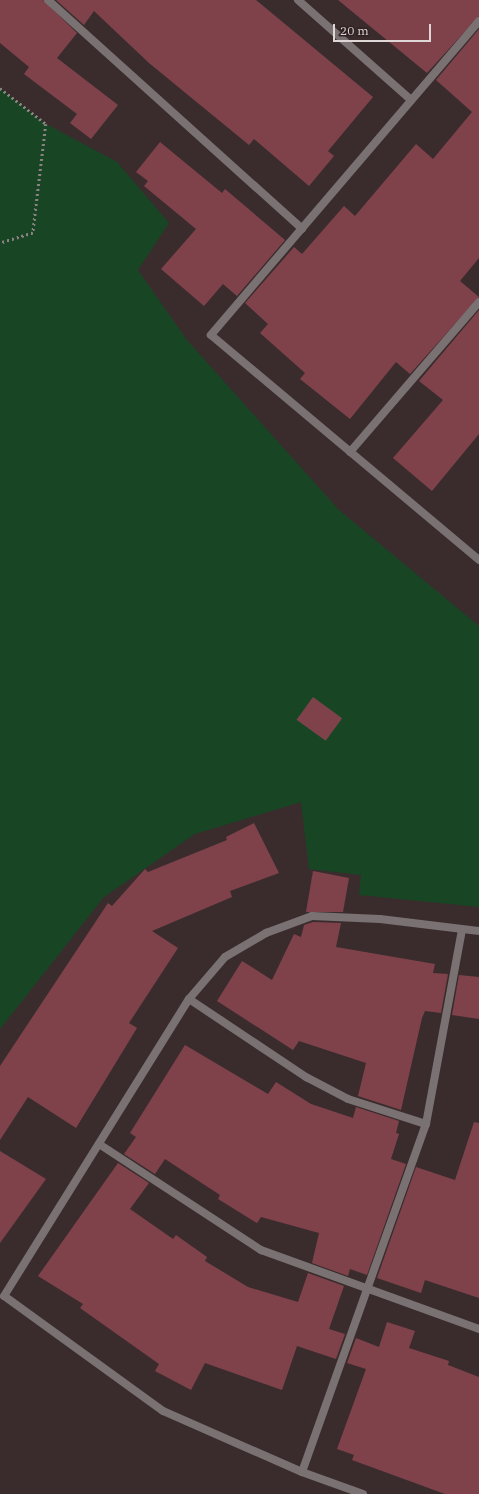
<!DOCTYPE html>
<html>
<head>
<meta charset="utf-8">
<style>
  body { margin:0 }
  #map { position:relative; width:479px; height:1494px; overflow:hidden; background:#3a2c2d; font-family:"IBM Plex Serif",serif }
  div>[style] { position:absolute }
  .green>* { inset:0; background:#184624 }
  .building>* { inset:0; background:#7f424b; transform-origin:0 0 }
  .path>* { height:2.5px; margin-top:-1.25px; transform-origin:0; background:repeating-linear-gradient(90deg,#8d8283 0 2px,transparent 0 5px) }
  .minor>* { height:8px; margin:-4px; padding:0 4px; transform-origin:4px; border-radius:4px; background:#797172 }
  span { translate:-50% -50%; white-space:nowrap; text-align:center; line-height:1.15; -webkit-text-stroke:4px #302223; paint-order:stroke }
  .scale { position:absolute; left:333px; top:24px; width:98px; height:18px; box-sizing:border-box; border:2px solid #dfd6d7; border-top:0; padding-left:5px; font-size:12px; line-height:14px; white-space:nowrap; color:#dfd6d7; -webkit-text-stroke:3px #302223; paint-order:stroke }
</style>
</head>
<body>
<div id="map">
  <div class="green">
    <i style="clip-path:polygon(0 88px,46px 124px,117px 162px,169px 223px,138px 270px,187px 340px,339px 510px,479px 626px,479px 907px,359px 895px,361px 875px,309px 869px,301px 802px,195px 834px,104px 897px,0 1029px)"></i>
  </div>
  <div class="building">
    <i style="clip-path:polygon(0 0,43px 0,77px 33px,57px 58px,118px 105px,91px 139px,70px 123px,77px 114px,24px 74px,29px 67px,0 43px)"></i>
    <i style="clip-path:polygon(56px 0,256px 0,373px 97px,328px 151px,334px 156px,309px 186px,254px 139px,249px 145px,149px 63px,94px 11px,84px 25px)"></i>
    <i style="clip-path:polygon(338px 0,479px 0,479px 16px,427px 73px)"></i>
    <i style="clip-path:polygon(479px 29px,479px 258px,460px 281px,479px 297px,410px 374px,396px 362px,350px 419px,300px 379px,305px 373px,260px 333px,268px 324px,245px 303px,294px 247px,302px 254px,344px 206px,355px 216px,416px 144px,433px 159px,472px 112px,436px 80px)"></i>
    <i style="clip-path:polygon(160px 142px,222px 193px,225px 189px,285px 240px,237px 296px,223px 284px,204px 306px,161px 269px,196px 229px,144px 186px,148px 181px,136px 172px)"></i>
    <i style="clip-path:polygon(479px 310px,479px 434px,432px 491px,393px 458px,443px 400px,419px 381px)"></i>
    <i style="left:313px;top:697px;width:36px;height:28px;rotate:36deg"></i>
    <i style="clip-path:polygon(254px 823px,279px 873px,230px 891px,232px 897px,152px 931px,178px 948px,129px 1023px,137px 1028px,76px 1128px,28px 1097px,0 1140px,0 1066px,108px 903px,112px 906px,145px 869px,148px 872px,227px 840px,226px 837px)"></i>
    <i style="clip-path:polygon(313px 871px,349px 878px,343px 912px,306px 912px)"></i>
    <i style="clip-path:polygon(313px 922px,341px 923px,336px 947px,435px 964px,433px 973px,448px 974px,441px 1013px,425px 1011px,422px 1018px,401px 1110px,358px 1096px,366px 1063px,299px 1041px,293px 1050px,217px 1001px,242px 961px,272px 980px,294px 934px,301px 937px,304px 925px)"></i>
    <i style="clip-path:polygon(459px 975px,479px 977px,479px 1019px,452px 1015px)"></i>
    <i style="clip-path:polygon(185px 1045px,268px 1094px,276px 1082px,311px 1104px,353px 1118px,356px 1107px,399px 1121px,396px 1133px,399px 1134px,391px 1159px,406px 1164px,367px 1275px,350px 1269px,348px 1276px,312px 1263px,319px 1233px,261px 1217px,257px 1223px,218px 1199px,220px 1195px,165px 1159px,155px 1174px,124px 1154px,136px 1137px,130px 1133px)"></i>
    <i style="clip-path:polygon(474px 1122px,479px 1123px,479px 1298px,425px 1280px,421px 1293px,377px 1278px,416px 1167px,455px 1180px)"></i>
    <i style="clip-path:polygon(0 1151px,46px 1179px,0 1243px)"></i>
    <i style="clip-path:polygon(118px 1163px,149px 1183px,130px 1209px,173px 1239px,176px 1235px,207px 1257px,205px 1261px,248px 1287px,298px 1302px,308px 1273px,344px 1286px,329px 1329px,345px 1334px,336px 1359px,297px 1346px,282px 1390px,205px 1363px,191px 1390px,155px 1371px,159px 1364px,80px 1308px,83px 1304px,38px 1276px)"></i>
    <i style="clip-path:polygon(387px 1322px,415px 1331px,409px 1348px,449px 1361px,448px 1365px,479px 1377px,479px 1494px,445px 1494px,352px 1460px,354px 1455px,337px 1449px,366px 1369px,347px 1363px,356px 1338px,379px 1347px)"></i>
  </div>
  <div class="path">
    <i style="left:0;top:88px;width:58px;rotate:38deg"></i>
    <i style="left:46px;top:124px;width:110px;rotate:96.8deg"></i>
    <i style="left:33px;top:233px;width:34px;rotate:163deg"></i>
  </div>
  <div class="minor">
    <i style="left:48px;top:0;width:342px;rotate:42deg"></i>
    <i style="left:298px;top:0;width:151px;rotate:41.5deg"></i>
    <i style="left:479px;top:21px;width:413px;rotate:130.5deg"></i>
    <i style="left:211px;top:335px;width:350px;rotate:40deg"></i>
    <i style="left:350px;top:452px;width:198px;rotate:-49.3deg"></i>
    <i style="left:189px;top:999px;width:141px;rotate:33.7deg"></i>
    <i style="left:306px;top:1077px;width:47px;rotate:27.6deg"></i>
    <i style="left:348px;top:1099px;width:82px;rotate:17.8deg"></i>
    <i style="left:99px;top:1144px;width:194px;rotate:33.2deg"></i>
    <i style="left:261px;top:1250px;width:232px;rotate:19.9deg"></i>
    <i style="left:302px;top:1472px;width:369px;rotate:-70.4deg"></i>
    <i style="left:426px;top:1124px;width:197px;rotate:-79.5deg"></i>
    <i style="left:363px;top:1494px;width:65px;rotate:-160.2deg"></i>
    <i style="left:302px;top:1472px;width:152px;rotate:-156.3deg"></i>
    <i style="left:163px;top:1411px;width:196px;rotate:-144.1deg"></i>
    <i style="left:4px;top:1296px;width:350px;rotate:-58.1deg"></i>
    <i style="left:189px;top:999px;width:55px;rotate:-49.4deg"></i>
    <i style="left:225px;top:957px;width:48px;rotate:-30.3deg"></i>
    <i style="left:266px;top:933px;width:49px;rotate:-20.3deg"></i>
    <i style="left:312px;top:916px;width:68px;rotate:2.5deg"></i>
    <i style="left:380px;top:919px;width:100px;rotate:6.9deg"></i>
  </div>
  <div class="scale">20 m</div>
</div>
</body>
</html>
